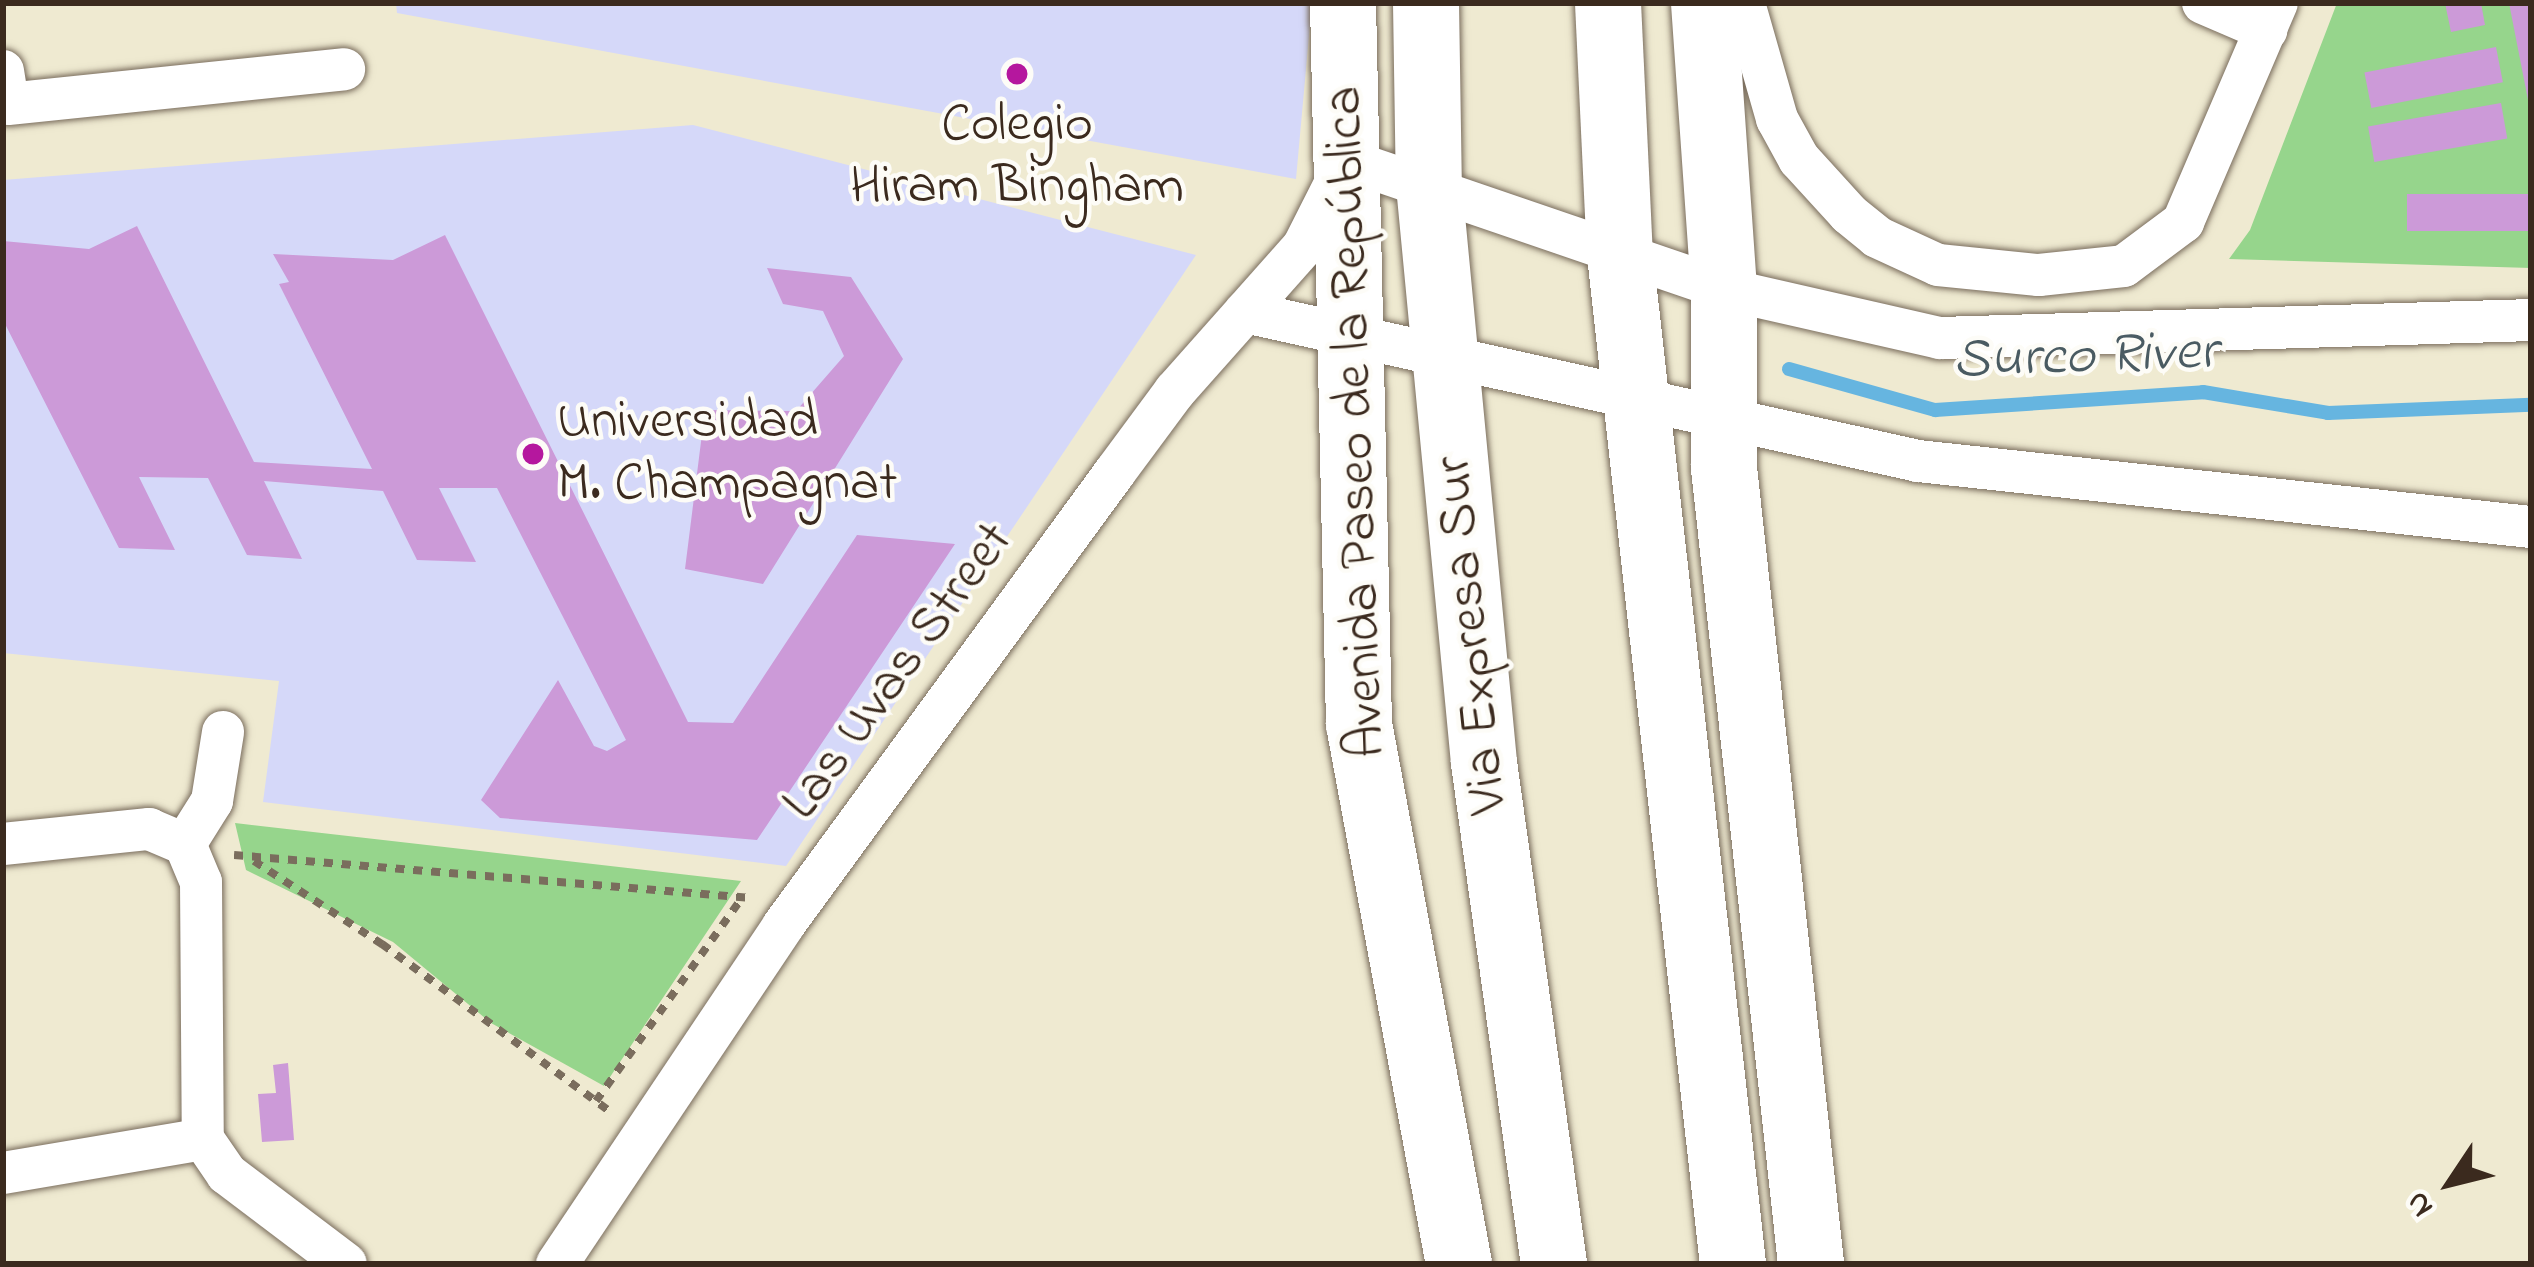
<!DOCTYPE html>
<html>
<head>
<meta charset="utf-8">
<style>
  body { margin:0 }
  #map { position:relative; width:2534px; height:1267px; overflow:hidden; background:#efead1; font-family:"Indie Flower",sans-serif }
  div>[style] { position:absolute }
  .built>* { inset:0; background:#d5d8f9 }
  .green>* { inset:0; background:#96d58c }
  .stream>* { height:14px; margin:-7px; padding:0 7px; transform-origin:7px; border-radius:7px; background:#66b5e0 }
  .building>* { inset:0; background:#cc9ad8; transform-origin:0 0 }
  .path>* { height:8px; margin-top:-4px; transform-origin:0; background:repeating-linear-gradient(90deg,#7a6d5d 0 9px,transparent 0 18px) }
  .roads { filter:drop-shadow(0 0 3px #7a6d5d) drop-shadow(0 0 3px #7a6d5d) }
  .street>* { height:42px; margin:-21px; padding:0 21px; transform-origin:21px; border-radius:21px; background:#fff }
  .primary>* { height:66px; margin:-33px; padding:0 33px; transform-origin:33px; border-radius:33px; background:#fff }
  .highway>* { height:66px; margin:-33px; padding:0 33px; transform-origin:33px; border-radius:33px; background:#fff }
  .dots>* { width:33px; height:33px; translate:-50% -50%; box-sizing:border-box; border:6px solid #fdfcf7; border-radius:50% }
  span { translate:-50% -50%; white-space:nowrap; text-align:center; line-height:1.15; -webkit-text-stroke:9px #fdfcf7; paint-order:stroke }
  .poi-label { font-size:54px; color:#3b2a1e }
  .left { translate:0 -50%; text-align:left }
  .street-label { font-size:54px; color:#3b2a1e }
  .water-label { font-size:57px; color:#4a5b62; font-style:italic }
  .frame { position:absolute; inset:0; border:6px solid #3b2a1e; pointer-events:none }
  .north { position:absolute; left:2390px; top:1123px; width:120px; height:120px; -webkit-text-stroke:9px #fdfcf7; paint-order:stroke; rotate:235deg; font-size:33px; font-weight:700; line-height:48px; text-align:center; color:#3b2a1e }
  .north::after { content:''; display:block; margin:auto; width:42px; height:54px; background:#3b2a1e; clip-path:polygon(50% 0,100% 100%,50% 72%,0 100%) }
</style>
</head>
<body>
<div id="map">
  <div class="built">
    <i style="clip-path:polygon(396px 3px,1312px 3px,1296px 179px,397px 13px)"></i>
    <i style="clip-path:polygon(693px 125px,1196px 255px,786px 866px,263px 802px,279px 681px,3px 653px,3px 180px)"></i>
  </div>
  <div class="green">
    <i style="clip-path:polygon(2337px 3px,2531px 3px,2531px 268px,2229px 259px,2250px 230px)"></i>
    <i style="clip-path:polygon(235px 823px,741px 881px,604px 1086px,491px 1023px,393px 942px,246px 870px)"></i>
  </div>
  <div class="stream">
    <i style="left:1789px;top:369px;width:152px;rotate:15.7deg"></i>
    <i style="left:1935px;top:410px;width:269px;rotate:-3.8deg"></i>
    <i style="left:2203px;top:392px;width:127px;rotate:9.5deg"></i>
    <i style="left:2328px;top:413px;width:203px;rotate:-2.3deg"></i>
  </div>
  <div class="building">
    <i style="clip-path:polygon(2445px 3px,2481px 3px,2485px 25px,2451px 32px)"></i>
    <i style="clip-path:polygon(2509px 3px,2531px 3px,2531px 104px,2529px 105px)"></i>
    <i style="left:2496px;top:47px;width:36px;height:134px;rotate:79deg"></i>
    <i style="left:2501px;top:103px;width:36px;height:135px;rotate:80deg"></i>
    <i style="left:2531px;top:194px;width:37px;height:124px;rotate:90deg"></i>
    <i style="clip-path:polygon(137px 226px,254px 462px,372px 469px,279px 284px,289px 282px,273px 254px,393px 260px,445px 235px,688px 722px,733px 723px,857px 535px,955px 544px,757px 840px,500px 818px,481px 800px,558px 680px,594px 746px,607px 751px,626px 740px,497px 488px,439px 488px,476px 562px,417px 560px,383px 491px,264px 481px,302px 559px,247px 555px,208px 478px,139px 477px,175px 550px,119px 548px,3px 320px,3px 241px,89px 249px)"></i>
    <i style="clip-path:polygon(767px 268px,851px 277px,903px 359px,763px 584px,685px 569px,705px 410px,796px 411px,844px 356px,823px 311px,783px 304px)"></i>
    <i style="clip-path:polygon(288px 1063px,294px 1140px,262px 1142px,258px 1094px,276px 1093px,273px 1065px)"></i>
  </div>
  <div class="path">
    <i style="left:234px;top:855px;width:519px;rotate:4.75deg"></i>
    <i style="left:254px;top:861px;width:153px;rotate:33deg"></i>
    <i style="left:382px;top:944px;width:282px;rotate:36.3deg"></i>
    <i style="left:596px;top:1101px;width:250px;rotate:-54.3deg"></i>
  </div>
  <div class="roads">
    <div class="street">
      <i style="left:1744px;top:3px;width:121px;rotate:74.1deg"></i>
      <i style="left:1777px;top:119px;width:46px;rotate:61.2deg"></i>
      <i style="left:1799px;top:159px;width:74px;rotate:47.7deg"></i>
      <i style="left:1849px;top:214px;width:36px;rotate:39deg"></i>
      <i style="left:1877px;top:237px;width:67px;rotate:24.7deg"></i>
      <i style="left:1938px;top:265px;width:101px;rotate:5.7deg"></i>
      <i style="left:2039px;top:275px;width:85px;rotate:-6deg"></i>
      <i style="left:2124px;top:266px;width:74px;rotate:-36.7deg"></i>
      <i style="left:2183px;top:222px;width:238px;rotate:-66.8deg"></i>
      <i style="left:2203px;top:3px;width:69px;rotate:23.2deg"></i>
      <i style="left:3px;top:71px;width:33px;rotate:81deg"></i>
      <i style="left:8px;top:104px;width:338px;rotate:-5.9deg"></i>
      <i style="left:1245px;top:312px;width:689px;rotate:12.48deg"></i>
      <i style="left:1918px;top:461px;width:617px;rotate:6.15deg"></i>
      <i style="left:3px;top:844px;width:147px;rotate:-5.9deg"></i>
      <i style="left:149px;top:829px;width:39px;rotate:23deg"></i>
      <i style="left:185px;top:844px;width:41px;rotate:67.2deg"></i>
      <i style="left:201px;top:882px;width:257px;rotate:89.6deg"></i>
      <i style="left:203px;top:1139px;width:42px;rotate:55.6deg"></i>
      <i style="left:227px;top:1174px;width:149px;rotate:37.1deg"></i>
      <i style="left:185px;top:844px;width:51px;rotate:-57.9deg"></i>
      <i style="left:212px;top:801px;width:70px;rotate:-80.9deg"></i>
      <i style="left:3px;top:1173px;width:203px;rotate:-9.6deg"></i>
      <i style="left:557px;top:1264px;width:407px;rotate:-56.2deg"></i>
      <i style="left:783px;top:926px;width:562px;rotate:-53.82deg"></i>
      <i style="left:1115px;top:472px;width:101px;rotate:-53.5deg"></i>
      <i style="left:1175px;top:391px;width:193px;rotate:-48.4deg"></i>
      <i style="left:1303px;top:247px;width:97px;rotate:-63.2deg"></i>
      <i style="left:1347px;top:160px;width:398px;rotate:18.9deg"></i>
      <i style="left:1724px;top:289px;width:221px;rotate:12.8deg"></i>
      <i style="left:1940px;top:338px;width:591px;rotate:-1.74deg"></i>
    </div>
    <div class="primary">
      <i style="left:1343px;top:3px;width:721px;rotate:88.73deg"></i>
      <i style="left:1359px;top:724px;width:549px;rotate:79.51deg"></i>
      <i style="left:1704px;top:3px;width:287px;rotate:86deg"></i>
      <i style="left:1724px;top:289px;width:179px;rotate:90deg"></i>
      <i style="left:1724px;top:468px;width:801px;rotate:83.76deg"></i>
    </div>
    <div class="highway">
      <i style="left:1426px;top:3px;width:182px;rotate:89.1deg"></i>
      <i style="left:1429px;top:185px;width:581px;rotate:84.56deg"></i>
      <i style="left:1484px;top:763px;width:506px;rotate:82.05deg"></i>
      <i style="left:1608px;top:3px;width:252px;rotate:87.3deg"></i>
      <i style="left:1620px;top:255px;width:1015px;rotate:83.61deg"></i>
    </div>
  </div>
  <div class="dots">
    <i style="left:1017px;top:74px;background:#b5179e"></i>
    <i style="left:533px;top:454px;background:#b5179e"></i>
  </div>
  <div class="poi-label">
    <span style="left:1017px;top:157px">Colegio<br>Hiram Bingham</span>
    <span class="left" style="left:557px;top:454px">Universidad<br>M. Champagnat</span>
  </div>
  <div class="street-label">
    <span style="left:1357px;top:422px;rotate:-92deg">Avenida Paseo de la República</span>
    <span style="left:1473px;top:635px;rotate:-96deg">Via Expresa Sur</span>
    <span style="left:899px;top:672px;rotate:-54deg">Las Uvas Street</span>
  </div>
  <div class="water-label">
    <span style="left:2085px;top:358px;rotate:-2deg">Surco River</span>
  </div>
  <div class="frame"></div>
  <div class="north">N</div>
</div>
</body>
</html>
